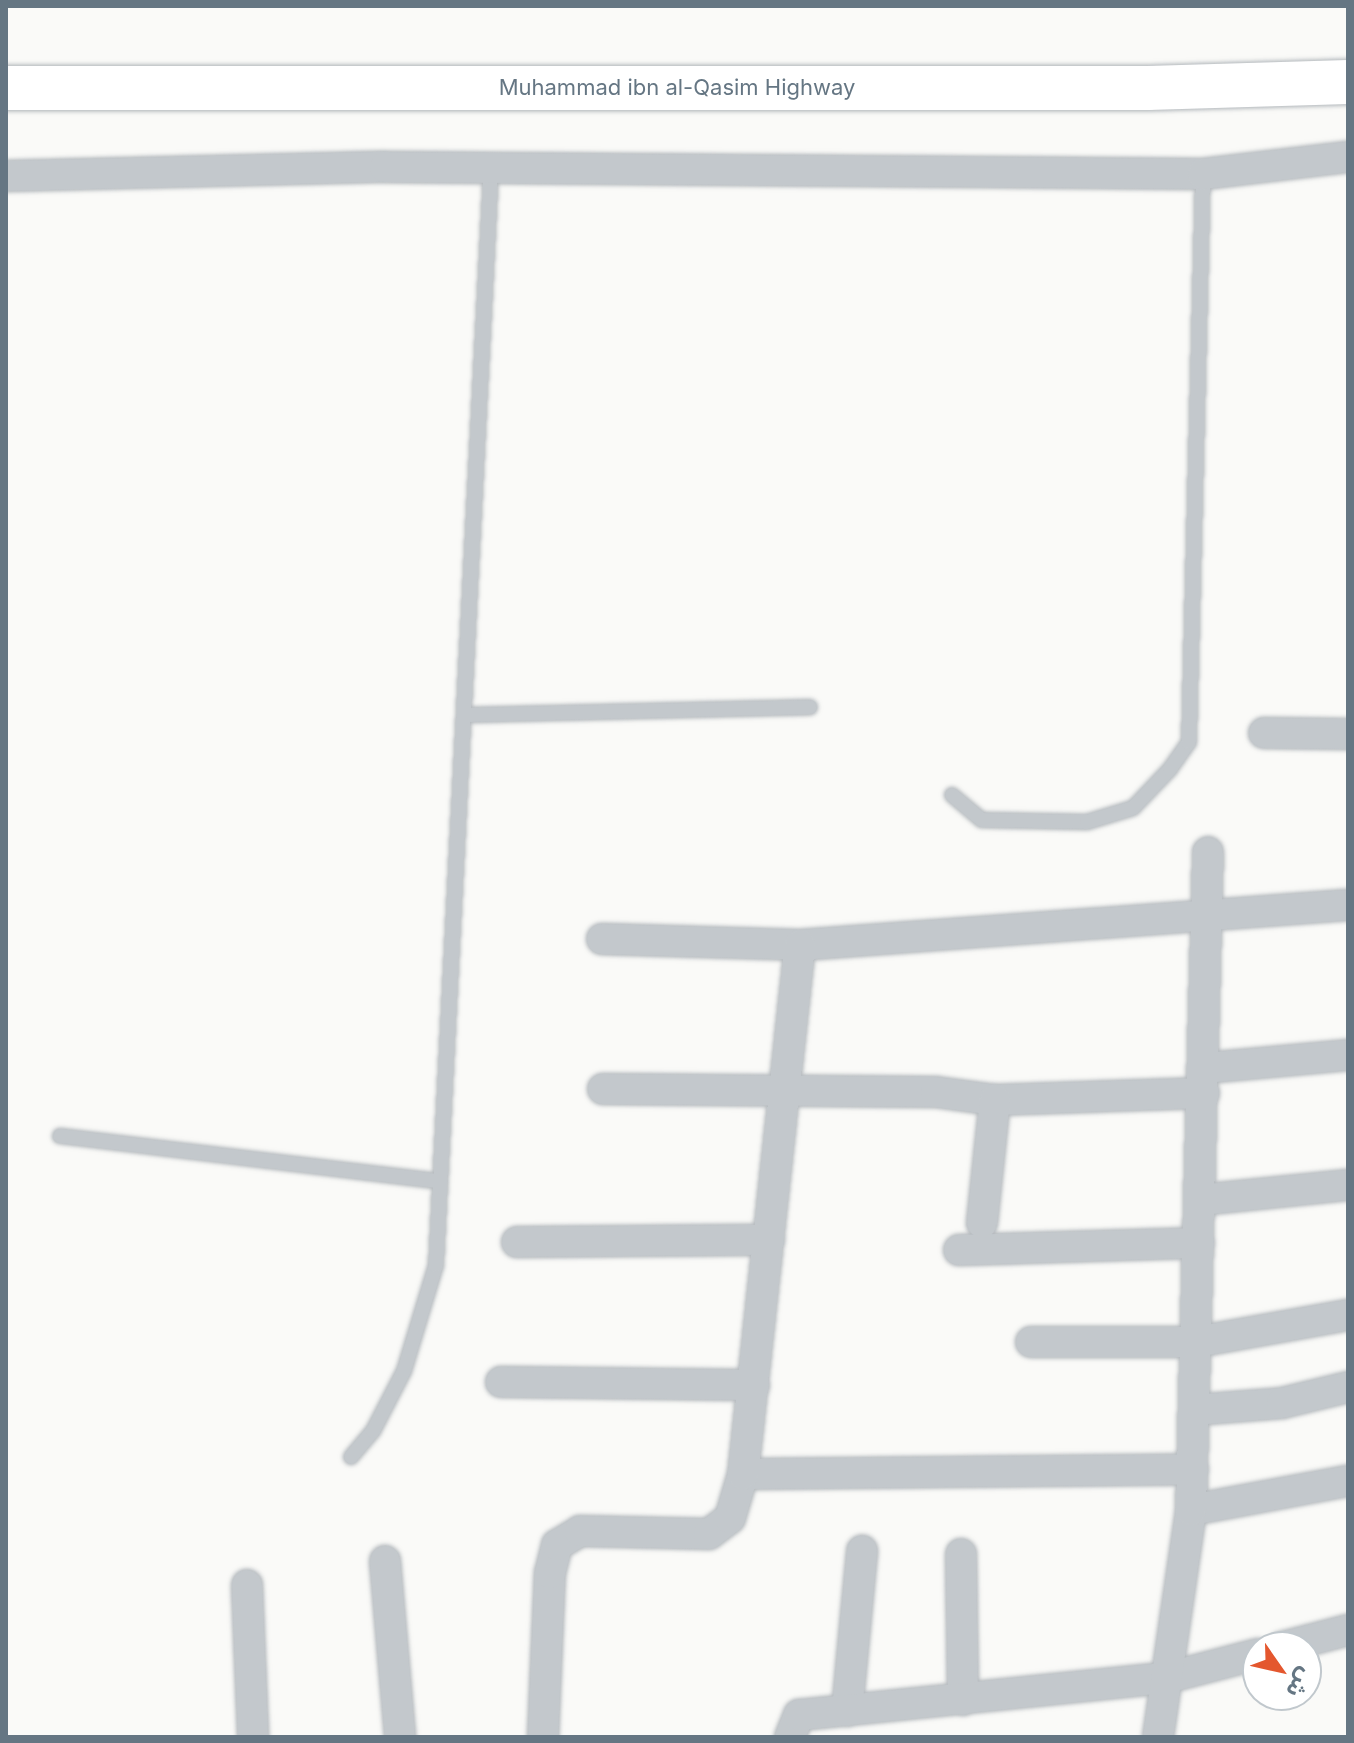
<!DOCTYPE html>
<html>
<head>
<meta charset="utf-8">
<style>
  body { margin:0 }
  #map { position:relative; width:1354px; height:1743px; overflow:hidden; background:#fafaf8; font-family:Inter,"Noto Sans Arabic",sans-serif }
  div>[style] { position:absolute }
  .roads { filter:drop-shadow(0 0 2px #b4b9bd) drop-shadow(0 0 2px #b4b9bd) }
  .service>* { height:14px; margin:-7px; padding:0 7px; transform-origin:7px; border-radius:7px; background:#c3c8cc }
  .minor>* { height:30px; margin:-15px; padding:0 15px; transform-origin:15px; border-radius:15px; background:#c3c8cc }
  .motorway>* { height:44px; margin:-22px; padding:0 22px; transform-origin:22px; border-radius:22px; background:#fff }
  span { translate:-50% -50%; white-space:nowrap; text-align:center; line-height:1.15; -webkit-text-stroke:8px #fff; paint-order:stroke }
  .street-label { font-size:22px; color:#657683 }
  .frame { position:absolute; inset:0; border:8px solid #657683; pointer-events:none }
  .north { position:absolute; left:1242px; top:1631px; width:80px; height:80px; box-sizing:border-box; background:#fff; border:2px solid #c1c8cd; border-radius:50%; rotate:124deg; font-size:22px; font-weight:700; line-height:32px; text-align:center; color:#657683 }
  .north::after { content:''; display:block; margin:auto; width:28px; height:36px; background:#e4572e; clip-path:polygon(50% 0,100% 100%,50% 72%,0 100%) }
</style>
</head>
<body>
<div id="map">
  <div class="roads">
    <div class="service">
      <i style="left:464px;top:715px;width:346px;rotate:-1.3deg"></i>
      <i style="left:952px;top:795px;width:39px;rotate:40deg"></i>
      <i style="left:982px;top:820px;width:105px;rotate:1.1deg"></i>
      <i style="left:1087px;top:822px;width:48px;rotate:-16.9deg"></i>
      <i style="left:1133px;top:808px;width:54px;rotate:-46.5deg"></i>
      <i style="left:1170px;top:769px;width:33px;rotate:-55deg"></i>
      <i style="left:1189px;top:742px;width:568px;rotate:-88.59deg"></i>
      <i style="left:60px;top:1136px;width:383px;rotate:6.8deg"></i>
      <i style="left:351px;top:1457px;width:34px;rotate:-50deg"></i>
      <i style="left:373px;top:1431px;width:68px;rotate:-62.7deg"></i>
      <i style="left:404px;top:1371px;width:111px;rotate:-73.2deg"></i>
      <i style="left:436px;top:1265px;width:1096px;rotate:-87.12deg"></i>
    </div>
    <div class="minor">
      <i style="left:6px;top:176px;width:379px;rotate:-1.4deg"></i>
      <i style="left:385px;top:167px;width:818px;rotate:0.49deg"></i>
      <i style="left:1203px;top:174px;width:146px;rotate:-6.7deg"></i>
      <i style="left:1264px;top:733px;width:84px;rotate:0.7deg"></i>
      <i style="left:602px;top:939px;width:198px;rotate:1.7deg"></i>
      <i style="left:800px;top:945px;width:549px;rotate:-4.17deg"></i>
      <i style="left:1205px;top:1068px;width:144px;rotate:-5.2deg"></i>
      <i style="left:603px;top:1089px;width:333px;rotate:0.5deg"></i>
      <i style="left:936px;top:1092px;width:60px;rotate:7.7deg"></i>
      <i style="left:995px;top:1100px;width:209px;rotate:-1.9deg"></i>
      <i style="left:1200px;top:1200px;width:149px;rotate:-5.8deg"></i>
      <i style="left:982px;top:1223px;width:124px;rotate:-84deg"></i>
      <i style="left:517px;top:1242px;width:252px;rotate:-0.5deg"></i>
      <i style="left:959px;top:1250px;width:240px;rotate:-1.7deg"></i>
      <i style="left:1031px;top:1342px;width:165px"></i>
      <i style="left:1196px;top:1342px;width:154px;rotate:-10.1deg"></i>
      <i style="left:501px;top:1382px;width:253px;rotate:0.7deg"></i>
      <i style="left:1194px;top:1410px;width:88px;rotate:-4.5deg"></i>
      <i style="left:1282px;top:1403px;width:68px;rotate:-13.6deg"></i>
      <i style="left:743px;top:1474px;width:450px;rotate:-0.6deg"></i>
      <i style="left:1191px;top:1510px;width:160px;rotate:-10.5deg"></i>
      <i style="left:961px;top:1554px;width:146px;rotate:89.2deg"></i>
      <i style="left:385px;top:1561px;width:177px;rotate:85.1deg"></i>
      <i style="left:247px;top:1585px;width:152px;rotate:87.7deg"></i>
      <i style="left:1283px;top:1647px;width:67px;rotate:-14.7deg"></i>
      <i style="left:847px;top:1711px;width:161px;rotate:-84.6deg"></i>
      <i style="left:543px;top:1737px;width:164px;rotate:-87.6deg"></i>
      <i style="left:550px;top:1573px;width:29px;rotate:-76deg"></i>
      <i style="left:557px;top:1545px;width:27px;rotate:-31deg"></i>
      <i style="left:580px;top:1531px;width:129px;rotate:1.3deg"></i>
      <i style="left:709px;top:1534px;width:26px;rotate:-37deg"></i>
      <i style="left:730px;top:1518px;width:46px;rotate:-73.5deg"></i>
      <i style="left:743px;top:1474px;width:532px;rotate:-83.85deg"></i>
      <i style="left:790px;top:1737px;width:24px;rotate:-68deg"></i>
      <i style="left:799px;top:1715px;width:369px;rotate:-5.8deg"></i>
      <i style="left:1166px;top:1678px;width:95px;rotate:-14.6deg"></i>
      <i style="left:1158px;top:1737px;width:229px;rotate:-81.7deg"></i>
      <i style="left:1191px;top:1510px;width:658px;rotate:-88.52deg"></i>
    </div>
    <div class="motorway">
      <i style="left:6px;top:88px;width:1142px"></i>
      <i style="left:1148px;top:88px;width:200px;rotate:-1.7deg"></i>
    </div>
  </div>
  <div class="street-label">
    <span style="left:677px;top:88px">Muhammad ibn al-Qasim Highway</span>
  </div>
  <div class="frame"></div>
  <div class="north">ش</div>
</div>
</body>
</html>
